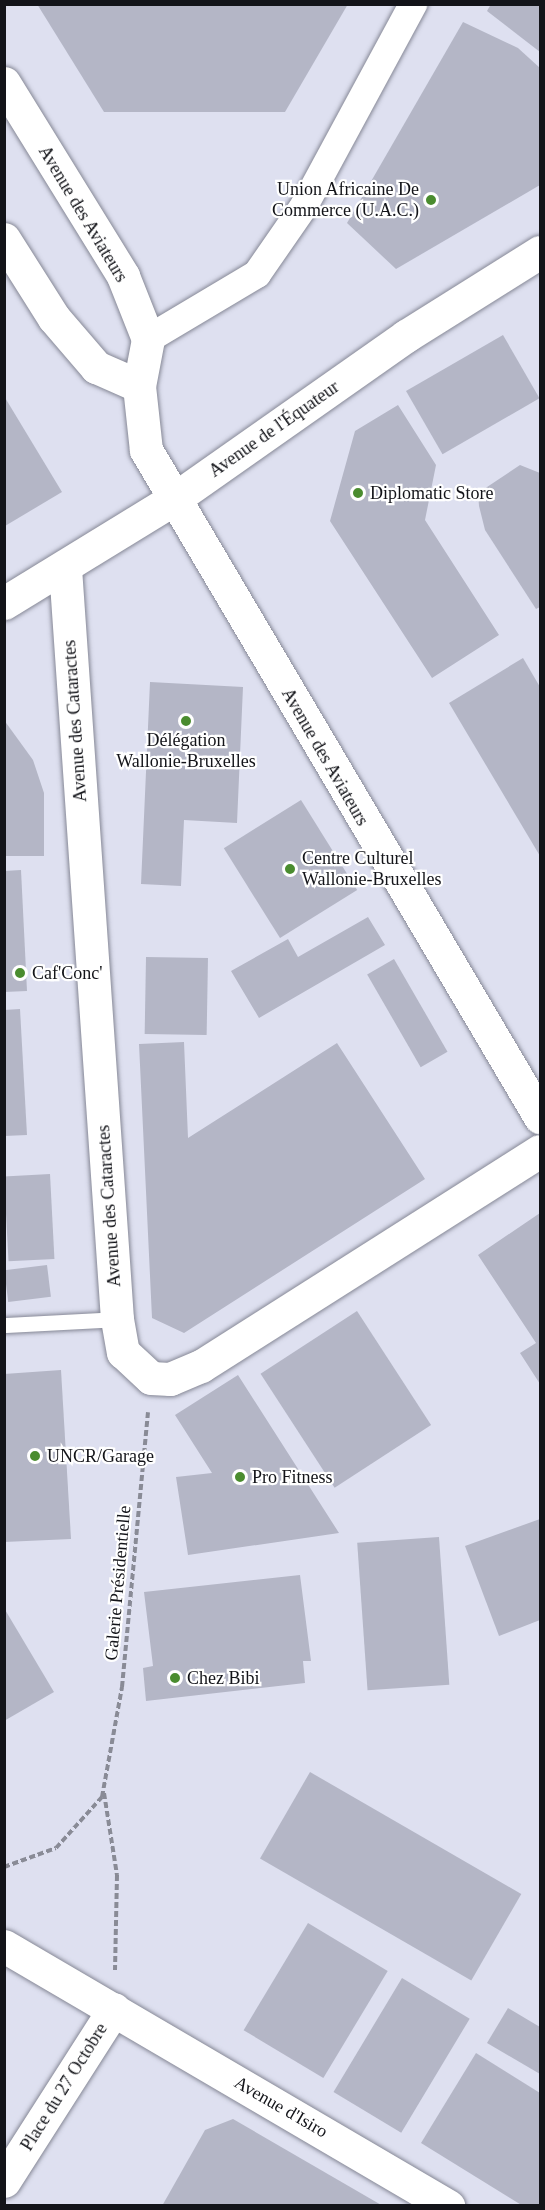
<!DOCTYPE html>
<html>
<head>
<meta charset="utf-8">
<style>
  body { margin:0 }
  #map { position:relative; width:545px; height:2210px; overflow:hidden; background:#dee0f0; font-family:Georgia,serif }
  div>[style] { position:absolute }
  .building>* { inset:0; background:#b4b6c6; transform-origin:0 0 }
  .path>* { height:4px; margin-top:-2px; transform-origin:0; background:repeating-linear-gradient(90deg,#898b96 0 6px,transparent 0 9px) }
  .roads { filter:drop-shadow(0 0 2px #868896) drop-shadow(0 0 2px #868896) }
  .lane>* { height:15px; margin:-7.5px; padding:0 7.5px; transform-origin:7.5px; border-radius:7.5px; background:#fff }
  .street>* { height:28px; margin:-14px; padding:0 14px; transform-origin:14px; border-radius:14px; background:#fff }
  .secondary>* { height:33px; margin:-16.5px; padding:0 16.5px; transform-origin:16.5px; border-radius:16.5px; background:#fff }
  .dots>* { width:16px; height:16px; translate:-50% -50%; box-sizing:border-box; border:3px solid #fff; border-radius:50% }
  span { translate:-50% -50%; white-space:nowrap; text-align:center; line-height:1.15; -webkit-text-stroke:4.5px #fff; paint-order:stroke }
  .poi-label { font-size:18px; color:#131419 }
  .right { translate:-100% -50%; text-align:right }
  .left { translate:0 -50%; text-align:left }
  .street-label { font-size:18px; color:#131419 }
  .frame { position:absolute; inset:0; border:6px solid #131419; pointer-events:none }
</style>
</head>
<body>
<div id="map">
  <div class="building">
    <i style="clip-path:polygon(37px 4px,348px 4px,285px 112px,104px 112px)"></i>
    <i style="clip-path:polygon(491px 4px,540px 4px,540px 52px,487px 11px)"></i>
    <i style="clip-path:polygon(463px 22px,518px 48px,540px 68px,540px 185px,396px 269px,347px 223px)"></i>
    <i style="left:503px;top:335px;width:73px;height:112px;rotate:60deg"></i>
    <i style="clip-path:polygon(4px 396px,62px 492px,5px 526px,4px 524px)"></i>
    <i style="clip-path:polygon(398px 405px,436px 465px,425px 520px,499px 635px,432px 678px,330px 521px,355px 431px)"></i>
    <i style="clip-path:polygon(520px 465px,540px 473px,540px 607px,536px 609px,485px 530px,479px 506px,478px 493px)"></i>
    <i style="clip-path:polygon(523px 658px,540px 687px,540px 856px,449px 703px)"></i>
    <i style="clip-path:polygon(150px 682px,243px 687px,237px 823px,184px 820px,181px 886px,141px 884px)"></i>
    <i style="clip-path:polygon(4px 720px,33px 760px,44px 793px,44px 856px,4px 856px)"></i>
    <i style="left:301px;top:800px;width:106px;height:91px;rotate:58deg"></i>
    <i style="clip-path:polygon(21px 870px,27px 991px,4px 992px,4px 871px)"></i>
    <i style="clip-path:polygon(368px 917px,385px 945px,259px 1018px,231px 971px,288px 939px,298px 957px)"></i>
    <i style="left:146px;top:957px;width:62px;height:77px;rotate:1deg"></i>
    <i style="left:394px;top:959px;width:107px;height:31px;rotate:60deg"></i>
    <i style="clip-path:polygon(20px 1009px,27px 1135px,4px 1136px,4px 1010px)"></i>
    <i style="clip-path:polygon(184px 1042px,188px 1138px,337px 1043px,425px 1179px,184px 1333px,152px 1318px,139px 1044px)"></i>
    <i style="left:50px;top:1174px;width:85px;height:46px;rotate:87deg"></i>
    <i style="clip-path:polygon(540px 1213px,540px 1384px,520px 1353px,536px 1343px,478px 1255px)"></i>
    <i style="left:47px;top:1265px;width:32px;height:43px;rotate:83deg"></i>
    <i style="left:357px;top:1311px;width:136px;height:115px;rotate:57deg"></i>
    <i style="clip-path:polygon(61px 1370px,71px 1539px,4px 1542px,4px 1374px)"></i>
    <i style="clip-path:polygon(238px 1375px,339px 1533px,188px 1555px,176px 1477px,212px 1473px,175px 1415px)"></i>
    <i style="clip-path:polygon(540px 1519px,540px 1620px,499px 1636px,465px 1546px)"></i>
    <i style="left:439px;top:1537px;width:148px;height:82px;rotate:86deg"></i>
    <i style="clip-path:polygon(300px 1575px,311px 1661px,303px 1661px,305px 1683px,146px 1701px,143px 1668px,153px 1666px,144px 1592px)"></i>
    <i style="clip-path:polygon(4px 1608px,54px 1692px,4px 1721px)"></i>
    <i style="left:310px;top:1772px;width:244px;height:100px;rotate:30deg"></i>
    <i style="left:308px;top:1923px;width:93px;height:125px;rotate:31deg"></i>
    <i style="left:402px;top:1978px;width:79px;height:133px;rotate:31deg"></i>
    <i style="clip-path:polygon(508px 2008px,540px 2027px,540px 2074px,487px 2043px)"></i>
    <i style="clip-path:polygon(476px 2053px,540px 2093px,540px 2206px,523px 2206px,421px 2143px)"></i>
    <i style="clip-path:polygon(233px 2119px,383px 2206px,162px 2206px,205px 2130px)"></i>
  </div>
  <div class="path">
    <i style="left:104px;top:1793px;width:83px;rotate:81deg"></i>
    <i style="left:117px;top:1875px;width:95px;rotate:91.2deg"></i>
    <i style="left:4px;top:1867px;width:55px;rotate:-20.1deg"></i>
    <i style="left:56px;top:1848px;width:69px;rotate:-48deg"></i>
    <i style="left:102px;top:1797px;width:112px;rotate:-79.7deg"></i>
    <i style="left:122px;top:1687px;width:276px;rotate:-84.6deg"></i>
  </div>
  <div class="roads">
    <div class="lane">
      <i style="left:4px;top:1325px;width:113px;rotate:-3deg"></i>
    </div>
    <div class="street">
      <i style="left:148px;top:339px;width:127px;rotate:-30.8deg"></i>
      <i style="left:257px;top:274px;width:83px;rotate:-55.3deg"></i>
      <i style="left:304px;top:206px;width:230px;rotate:-61.6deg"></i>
    </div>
    <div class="secondary">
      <i style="left:4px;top:83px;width:227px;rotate:58.3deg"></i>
      <i style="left:123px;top:276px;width:68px;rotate:68.4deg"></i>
      <i style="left:148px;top:339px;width:48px;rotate:100.8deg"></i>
      <i style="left:139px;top:386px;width:64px;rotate:83.8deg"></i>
      <i style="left:146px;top:450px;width:775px;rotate:59.43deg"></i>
      <i style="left:4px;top:239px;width:93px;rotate:57.7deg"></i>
      <i style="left:54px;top:318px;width:65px;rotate:49.4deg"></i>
      <i style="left:96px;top:367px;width:47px;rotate:23.8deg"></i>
      <i style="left:65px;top:568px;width:753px;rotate:86.04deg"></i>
      <i style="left:117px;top:1319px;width:34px;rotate:80deg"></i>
      <i style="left:123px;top:1352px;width:38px;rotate:43deg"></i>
      <i style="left:151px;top:1378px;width:19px;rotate:3deg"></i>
      <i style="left:170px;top:1379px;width:34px;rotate:-23deg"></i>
      <i style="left:201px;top:1366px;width:401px;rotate:-32.4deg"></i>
      <i style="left:4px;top:603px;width:199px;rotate:-31.5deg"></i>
      <i style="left:174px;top:499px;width:284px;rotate:-35.1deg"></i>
      <i style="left:406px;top:336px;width:158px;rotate:-32.1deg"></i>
      <i style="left:4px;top:1946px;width:515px;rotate:30.35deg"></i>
      <i style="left:4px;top:2181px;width:204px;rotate:-57.4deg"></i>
    </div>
  </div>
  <div class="dots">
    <i style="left:431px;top:200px;background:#4a8c2f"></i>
    <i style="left:358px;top:493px;background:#4a8c2f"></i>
    <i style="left:186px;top:721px;background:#4a8c2f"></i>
    <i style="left:290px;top:869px;background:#4a8c2f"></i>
    <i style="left:20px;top:973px;background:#4a8c2f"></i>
    <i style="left:35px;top:1456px;background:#4a8c2f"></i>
    <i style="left:240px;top:1477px;background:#4a8c2f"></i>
    <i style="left:175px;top:1678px;background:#4a8c2f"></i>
  </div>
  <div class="poi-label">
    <span class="right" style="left:419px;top:200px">Union Africaine De<br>Commerce (U.A.C.)</span>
    <span class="left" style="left:370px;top:493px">Diplomatic Store</span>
    <span style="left:186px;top:751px">Délégation<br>Wallonie-Bruxelles</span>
    <span class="left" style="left:302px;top:869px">Centre Culturel<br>Wallonie-Bruxelles</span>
    <span class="left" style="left:32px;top:973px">Caf'Conc'</span>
    <span class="left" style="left:47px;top:1456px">UNCR/Garage</span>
    <span class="left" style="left:252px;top:1477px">Pro Fitness</span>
    <span class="left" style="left:187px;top:1678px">Chez Bibi</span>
  </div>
  <div class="street-label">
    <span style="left:83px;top:214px;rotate:59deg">Avenue des Aviateurs</span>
    <span style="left:274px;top:429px;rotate:-35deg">Avenue de l'Équateur</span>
    <span style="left:75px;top:721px;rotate:-94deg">Avenue des Cataractes</span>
    <span style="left:325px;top:757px;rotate:60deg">Avenue des Aviateurs</span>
    <span style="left:109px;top:1206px;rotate:-94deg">Avenue des Cataractes</span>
    <span style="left:118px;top:1583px;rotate:-85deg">Galerie Présidentielle</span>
    <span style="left:64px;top:2087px;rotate:-58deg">Place du 27 Octobre</span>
    <span style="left:281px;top:2107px;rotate:30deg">Avenue d'Isiro</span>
  </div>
  <div class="frame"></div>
</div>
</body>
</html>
